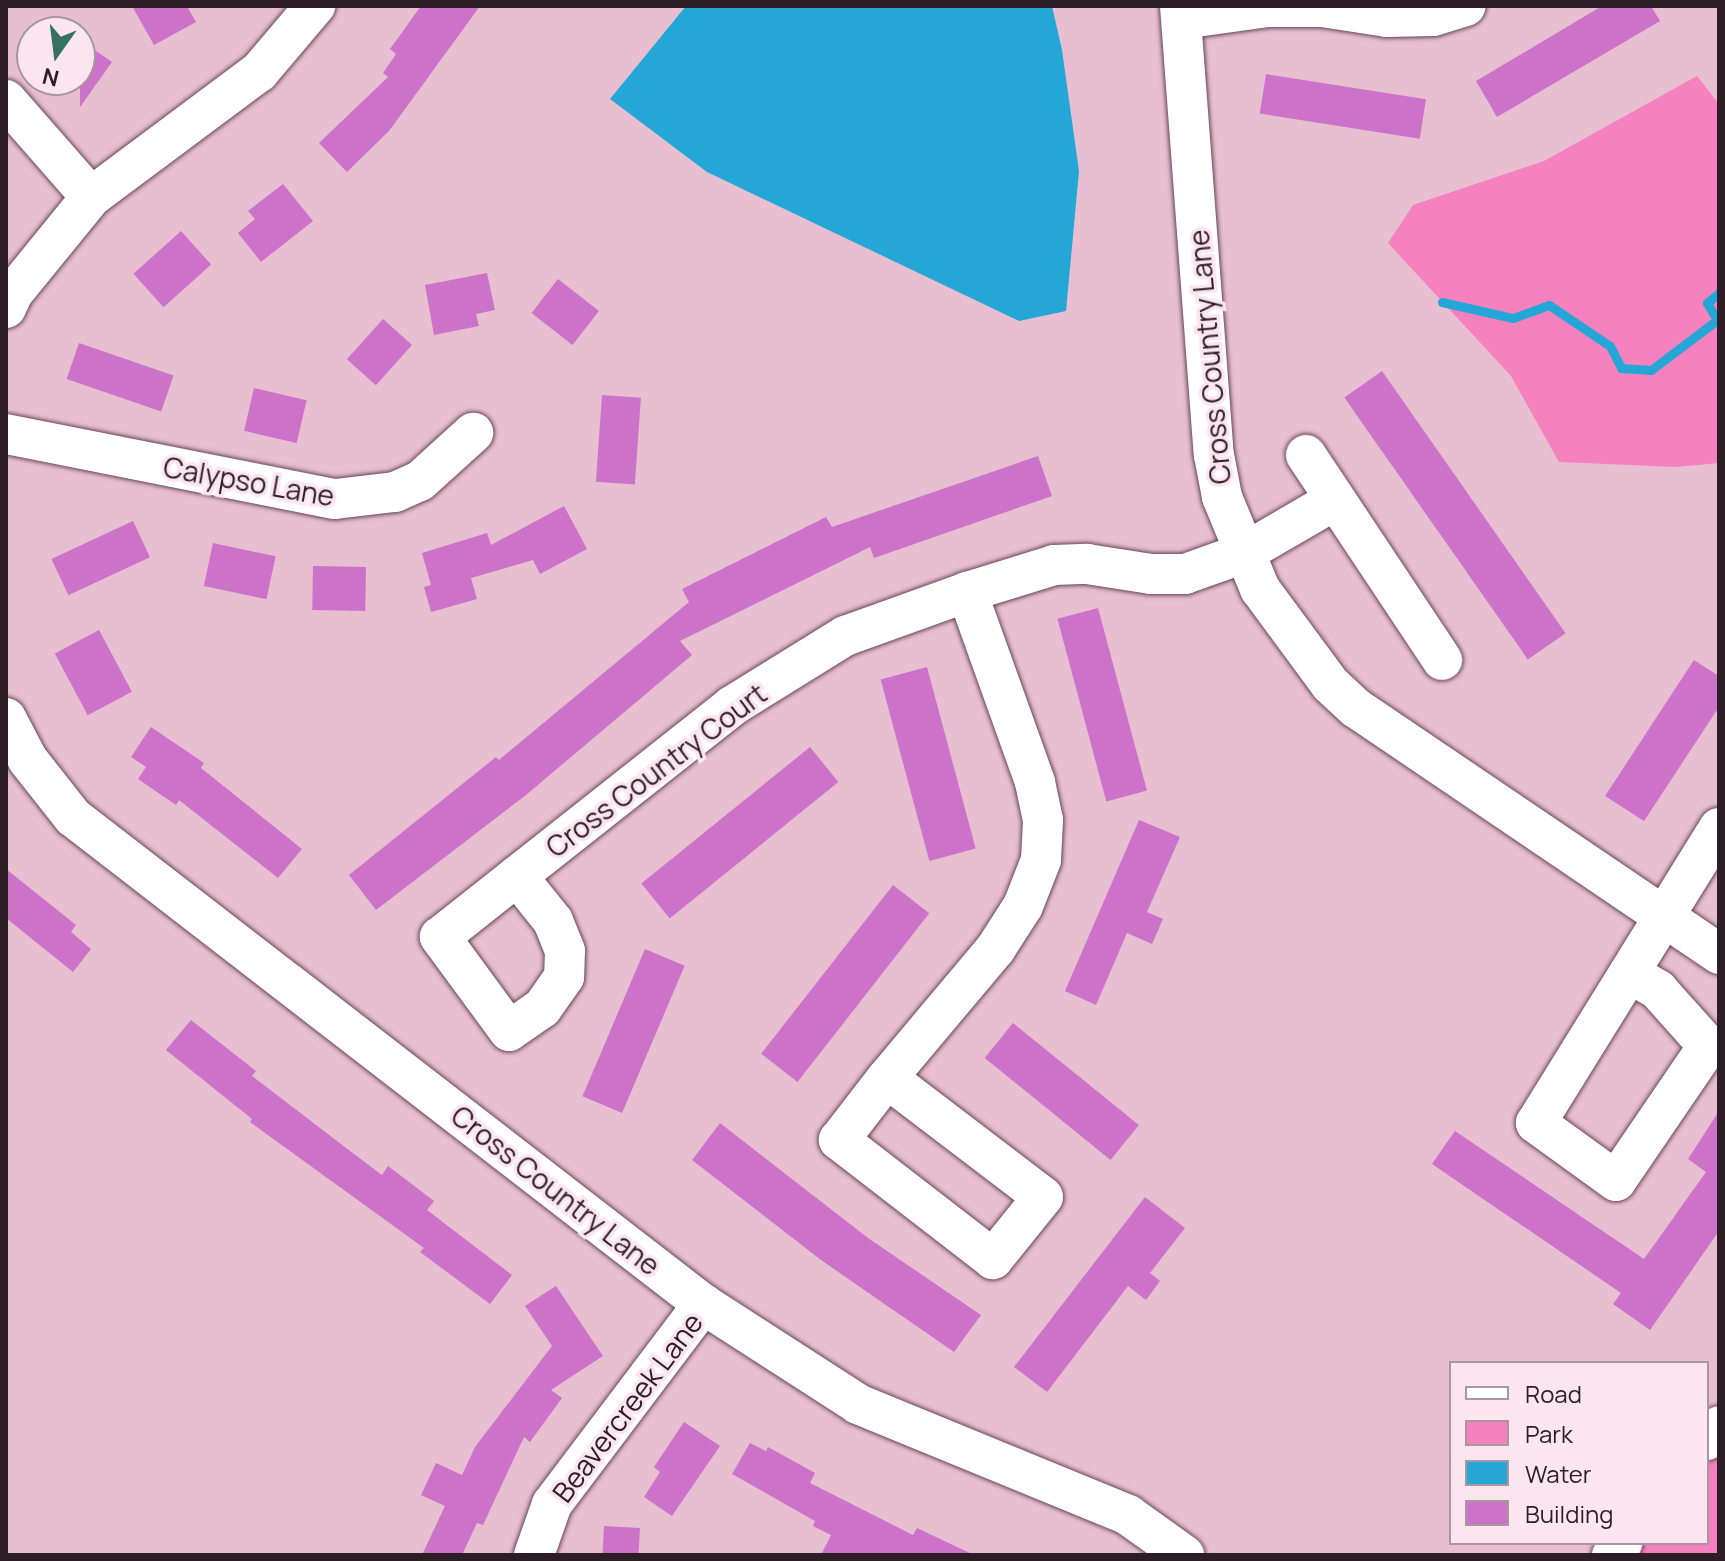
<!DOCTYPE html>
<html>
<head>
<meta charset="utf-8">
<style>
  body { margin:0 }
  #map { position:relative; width:1725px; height:1561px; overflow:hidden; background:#e7bfd1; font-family:Manrope,sans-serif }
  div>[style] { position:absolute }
  .green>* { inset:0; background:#f581be }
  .water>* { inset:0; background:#24a7d6 }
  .stream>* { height:9px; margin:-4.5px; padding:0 4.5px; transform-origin:4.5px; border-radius:4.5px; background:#24a7d6 }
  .building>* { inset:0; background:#cc72c8; transform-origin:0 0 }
  .roads { filter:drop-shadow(0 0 2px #684657) drop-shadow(0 0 2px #684657) }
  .minor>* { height:40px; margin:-20px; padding:0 20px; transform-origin:20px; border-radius:20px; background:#fff }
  span { translate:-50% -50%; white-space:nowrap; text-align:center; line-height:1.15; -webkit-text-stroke:7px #fbe6ef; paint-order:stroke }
  .street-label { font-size:28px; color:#2d1e26 }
  .frame { position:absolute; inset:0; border:8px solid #2d1e26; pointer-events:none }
  .legend { position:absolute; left:1449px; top:1361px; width:260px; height:184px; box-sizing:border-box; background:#fbe6ef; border:2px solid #a9969f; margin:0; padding:10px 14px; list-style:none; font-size:24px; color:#2d1e26 }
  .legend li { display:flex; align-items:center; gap:16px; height:40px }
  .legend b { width:40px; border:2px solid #a9969f }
  .north { position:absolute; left:16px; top:16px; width:80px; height:80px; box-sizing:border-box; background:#fbe6ef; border:2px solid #a9969f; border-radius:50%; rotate:194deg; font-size:22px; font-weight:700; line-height:32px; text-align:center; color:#2d1e26 }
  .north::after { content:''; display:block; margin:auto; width:28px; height:36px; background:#36725e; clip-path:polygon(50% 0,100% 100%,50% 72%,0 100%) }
</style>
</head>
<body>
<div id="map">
  <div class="green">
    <i style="clip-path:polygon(1697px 76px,1719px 104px,1719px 463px,1676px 467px,1559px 462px,1511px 376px,1388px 243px,1413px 205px,1544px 161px)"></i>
    <i style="clip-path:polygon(1719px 1437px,1719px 1555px,1623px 1555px,1632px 1543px,1707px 1543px,1707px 1451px)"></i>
  </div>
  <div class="water">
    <i style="clip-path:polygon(686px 6px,1052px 6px,1062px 50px,1079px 171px,1066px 311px,1019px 321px,707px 172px,610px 99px)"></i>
  </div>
  <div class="stream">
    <i style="left:1442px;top:302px;width:73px;rotate:12.7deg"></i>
    <i style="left:1513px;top:318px;width:38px;rotate:-20deg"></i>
    <i style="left:1549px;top:305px;width:73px;rotate:33.9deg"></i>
    <i style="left:1610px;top:346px;width:25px;rotate:63deg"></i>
    <i style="left:1621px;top:368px;width:30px;rotate:4deg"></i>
    <i style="left:1651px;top:370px;width:83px;rotate:-37.1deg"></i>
    <i style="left:1717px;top:320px;width:20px;rotate:-120deg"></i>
    <i style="left:1707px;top:303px;width:16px;rotate:-40deg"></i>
  </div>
  <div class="building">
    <i style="clip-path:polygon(132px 6px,187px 6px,196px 22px,154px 45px)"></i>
    <i style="clip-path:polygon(421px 6px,480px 6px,389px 131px,347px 172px,319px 143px,388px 77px,383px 73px,396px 54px,390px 49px)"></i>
    <i style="clip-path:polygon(1602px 6px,1651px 6px,1660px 21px,1497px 117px,1476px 81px)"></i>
    <i style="clip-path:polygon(80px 40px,112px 62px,80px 107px)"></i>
    <i style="left:1266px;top:74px;width:162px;height:40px;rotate:9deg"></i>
    <i style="clip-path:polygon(283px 184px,313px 221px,261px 262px,238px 233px,255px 219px,248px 211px)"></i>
    <i style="left:181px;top:231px;width:45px;height:64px;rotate:48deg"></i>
    <i style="clip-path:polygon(487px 273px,495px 310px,476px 314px,479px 326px,434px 335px,425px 285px)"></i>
    <i style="left:558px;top:279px;width:52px;height:43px;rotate:38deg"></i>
    <i style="left:383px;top:319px;width:39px;height:54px;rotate:42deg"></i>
    <i style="left:79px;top:343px;width:100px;height:38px;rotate:19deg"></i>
    <i style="left:1382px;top:371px;width:320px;height:46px;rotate:55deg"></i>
    <i style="left:254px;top:388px;width:54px;height:44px;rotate:13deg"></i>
    <i style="left:602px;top:395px;width:39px;height:87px;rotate:4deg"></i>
    <i style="clip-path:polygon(1038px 456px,1052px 496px,874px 558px,870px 547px,680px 641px,692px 655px,526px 795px,376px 910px,349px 875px,496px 757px,499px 760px,689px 602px,682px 589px,826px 517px,832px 527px)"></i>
    <i style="clip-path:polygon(564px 506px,587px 549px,540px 574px,533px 560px,471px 578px,477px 599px,431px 612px,424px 587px,431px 585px,422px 553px,487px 533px,491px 545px)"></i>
    <i style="left:133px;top:521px;width:40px;height:90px;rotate:65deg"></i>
    <i style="left:213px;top:543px;width:64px;height:44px;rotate:12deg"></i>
    <i style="left:313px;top:566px;width:53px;height:44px;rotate:1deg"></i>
    <i style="left:1098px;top:608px;width:189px;height:42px;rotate:75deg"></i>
    <i style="left:99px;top:630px;width:70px;height:50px;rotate:62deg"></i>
    <i style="clip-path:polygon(1694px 660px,1719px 676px,1719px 707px,1644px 821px,1605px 796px)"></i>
    <i style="left:927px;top:667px;width:188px;height:48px;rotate:75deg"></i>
    <i style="clip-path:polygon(151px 727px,204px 763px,201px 768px,302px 849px,278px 878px,179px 800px,176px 805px,138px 779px,146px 767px,131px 757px)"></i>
    <i style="left:810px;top:747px;width:45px;height:217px;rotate:51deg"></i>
    <i style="clip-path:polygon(1139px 820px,1180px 837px,1147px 912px,1163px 919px,1152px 944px,1127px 933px,1096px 1005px,1065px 991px)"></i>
    <i style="clip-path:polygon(6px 869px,76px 925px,71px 932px,91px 949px,73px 972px,6px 918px)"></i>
    <i style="left:893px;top:885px;width:46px;height:214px;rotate:38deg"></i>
    <i style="left:645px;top:949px;width:43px;height:160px;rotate:23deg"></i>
    <i style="clip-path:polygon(191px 1020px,256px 1071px,252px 1076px,358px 1157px,382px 1175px,388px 1166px,434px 1201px,427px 1210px,512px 1275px,490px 1304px,420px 1252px,424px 1248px,250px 1122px,252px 1119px,166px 1050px)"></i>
    <i style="left:1013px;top:1023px;width:162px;height:45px;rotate:39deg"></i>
    <i style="clip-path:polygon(1719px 1111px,1719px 1231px,1650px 1330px,1613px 1304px,1621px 1293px,1432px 1164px,1455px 1131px,1644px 1259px,1706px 1172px,1688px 1159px)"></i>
    <i style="clip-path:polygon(720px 1123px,868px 1238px,981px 1315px,954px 1352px,821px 1260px,692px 1160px)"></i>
    <i style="clip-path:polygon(1145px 1197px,1185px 1228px,1150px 1273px,1160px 1281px,1146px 1300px,1128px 1286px,1047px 1392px,1014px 1367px)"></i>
    <i style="clip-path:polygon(556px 1286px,603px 1356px,551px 1390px,562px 1398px,530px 1442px,524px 1437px,483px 1525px,477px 1523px,462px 1555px,422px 1555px,445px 1506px,421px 1495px,436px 1463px,462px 1475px,475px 1447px,552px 1346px,525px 1306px)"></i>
    <i style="clip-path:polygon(684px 1422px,720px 1446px,672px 1516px,644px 1497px,660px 1472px,654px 1467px)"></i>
    <i style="clip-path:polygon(750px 1443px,766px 1451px,768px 1447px,815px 1473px,810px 1483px,913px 1535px,917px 1528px,974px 1555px,821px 1555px,831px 1535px,813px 1526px,815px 1521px,732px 1474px)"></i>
    <i style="left:604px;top:1526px;width:36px;height:29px;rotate:3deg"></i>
  </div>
  <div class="roads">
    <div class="minor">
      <i style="left:1180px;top:6px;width:450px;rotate:85.7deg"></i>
      <i style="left:1214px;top:455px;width:43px;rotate:79.2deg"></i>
      <i style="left:1222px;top:497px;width:100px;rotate:67.6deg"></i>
      <i style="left:1260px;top:589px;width:118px;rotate:53.6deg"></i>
      <i style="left:1330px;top:684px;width:35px;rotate:43deg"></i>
      <i style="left:1356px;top:708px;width:439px;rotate:34.1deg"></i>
      <i style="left:1182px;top:19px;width:87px;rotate:-7.9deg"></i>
      <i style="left:1268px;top:7px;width:54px"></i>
      <i style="left:1322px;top:7px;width:66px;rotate:8.7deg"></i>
      <i style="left:1387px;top:17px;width:46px;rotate:-1.2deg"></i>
      <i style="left:1433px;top:16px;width:34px;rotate:-17deg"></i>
      <i style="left:6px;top:100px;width:129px;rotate:48.8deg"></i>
      <i style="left:6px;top:308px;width:17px;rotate:-65deg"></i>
      <i style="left:13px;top:293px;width:124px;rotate:-50.9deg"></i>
      <i style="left:91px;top:197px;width:209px;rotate:-36.7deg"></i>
      <i style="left:259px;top:72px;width:87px;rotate:-49.7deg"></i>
      <i style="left:6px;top:434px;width:335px;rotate:11.2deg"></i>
      <i style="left:335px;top:499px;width:60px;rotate:-6.7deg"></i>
      <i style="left:395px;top:492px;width:27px;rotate:-24deg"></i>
      <i style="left:420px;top:481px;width:72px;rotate:-42.2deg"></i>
      <i style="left:1306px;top:455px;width:246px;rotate:56.4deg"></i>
      <i style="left:6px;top:718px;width:47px;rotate:62.4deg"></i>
      <i style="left:28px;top:760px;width:73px;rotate:51.7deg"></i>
      <i style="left:73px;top:817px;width:796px;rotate:37.7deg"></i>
      <i style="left:703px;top:1304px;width:184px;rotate:32.8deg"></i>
      <i style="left:858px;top:1404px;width:292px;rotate:22.3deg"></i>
      <i style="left:1128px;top:1515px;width:69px;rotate:35.5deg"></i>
      <i style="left:517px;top:876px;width:58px;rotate:51.3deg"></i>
      <i style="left:553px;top:921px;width:32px;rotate:68deg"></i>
      <i style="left:565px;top:951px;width:26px;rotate:92deg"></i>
      <i style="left:564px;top:977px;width:38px;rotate:125deg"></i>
      <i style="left:542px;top:1008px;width:40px;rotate:145.1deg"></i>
      <i style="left:509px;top:1031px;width:117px;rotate:-126.3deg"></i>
      <i style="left:440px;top:937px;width:98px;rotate:-38.4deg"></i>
      <i style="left:517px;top:876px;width:274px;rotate:-38.3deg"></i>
      <i style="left:732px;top:706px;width:133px;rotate:-31.8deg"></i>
      <i style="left:845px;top:636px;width:130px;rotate:-19.8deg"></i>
      <i style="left:967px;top:592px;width:91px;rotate:-17.2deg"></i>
      <i style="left:1054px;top:565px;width:33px;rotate:-2deg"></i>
      <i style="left:1087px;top:564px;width:65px;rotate:8.9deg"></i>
      <i style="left:1151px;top:574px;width:34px"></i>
      <i style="left:1185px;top:574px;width:63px;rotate:-19.6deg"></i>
      <i style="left:1244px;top:553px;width:105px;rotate:-30.2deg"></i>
      <i style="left:1629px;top:973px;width:34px;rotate:30deg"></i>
      <i style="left:1658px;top:990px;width:75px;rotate:48.2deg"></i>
      <i style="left:1708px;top:1046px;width:163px;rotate:124.3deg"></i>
      <i style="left:1616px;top:1181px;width:99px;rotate:-144.1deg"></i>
      <i style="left:1536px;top:1123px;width:347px;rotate:-58.2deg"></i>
      <i style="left:887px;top:1078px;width:196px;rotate:37.3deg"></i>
      <i style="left:1043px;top:1197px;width:80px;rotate:128.9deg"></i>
      <i style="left:993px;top:1259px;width:195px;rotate:-142.3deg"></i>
      <i style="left:839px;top:1140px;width:78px;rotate:-52.3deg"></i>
      <i style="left:887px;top:1078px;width:170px;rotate:-50deg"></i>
      <i style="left:996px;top:948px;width:50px;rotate:-57.3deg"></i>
      <i style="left:1023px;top:906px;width:49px;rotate:-68.6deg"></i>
      <i style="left:1041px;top:860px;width:40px;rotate:-87.1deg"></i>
      <i style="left:1043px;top:820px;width:39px;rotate:-102deg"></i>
      <i style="left:1035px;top:782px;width:202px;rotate:-109.7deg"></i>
      <i style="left:1707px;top:1440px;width:18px;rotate:-49deg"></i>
      <i style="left:534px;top:1555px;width:54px;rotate:-70.6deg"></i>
      <i style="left:552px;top:1504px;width:251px;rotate:-52.9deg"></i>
      <i style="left:1612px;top:1555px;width:16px;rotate:-50deg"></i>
    </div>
  </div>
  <div class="street-label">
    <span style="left:1209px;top:357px;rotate:-95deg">Cross Country Lane</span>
    <span style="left:249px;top:481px;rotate:10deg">Calypso Lane</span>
    <span style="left:656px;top:770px;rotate:-37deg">Cross Country Court</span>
    <span style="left:556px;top:1190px;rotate:38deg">Cross Country Lane</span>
    <span style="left:627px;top:1407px;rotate:-53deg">Beavercreek Lane</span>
  </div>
  <div class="frame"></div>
  <ul class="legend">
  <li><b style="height:10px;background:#fff"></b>Road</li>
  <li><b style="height:22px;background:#f581be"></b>Park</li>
  <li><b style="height:22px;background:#24a7d6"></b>Water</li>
  <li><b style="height:22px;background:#cc72c8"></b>Building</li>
  </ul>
  <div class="north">N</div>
</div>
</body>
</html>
